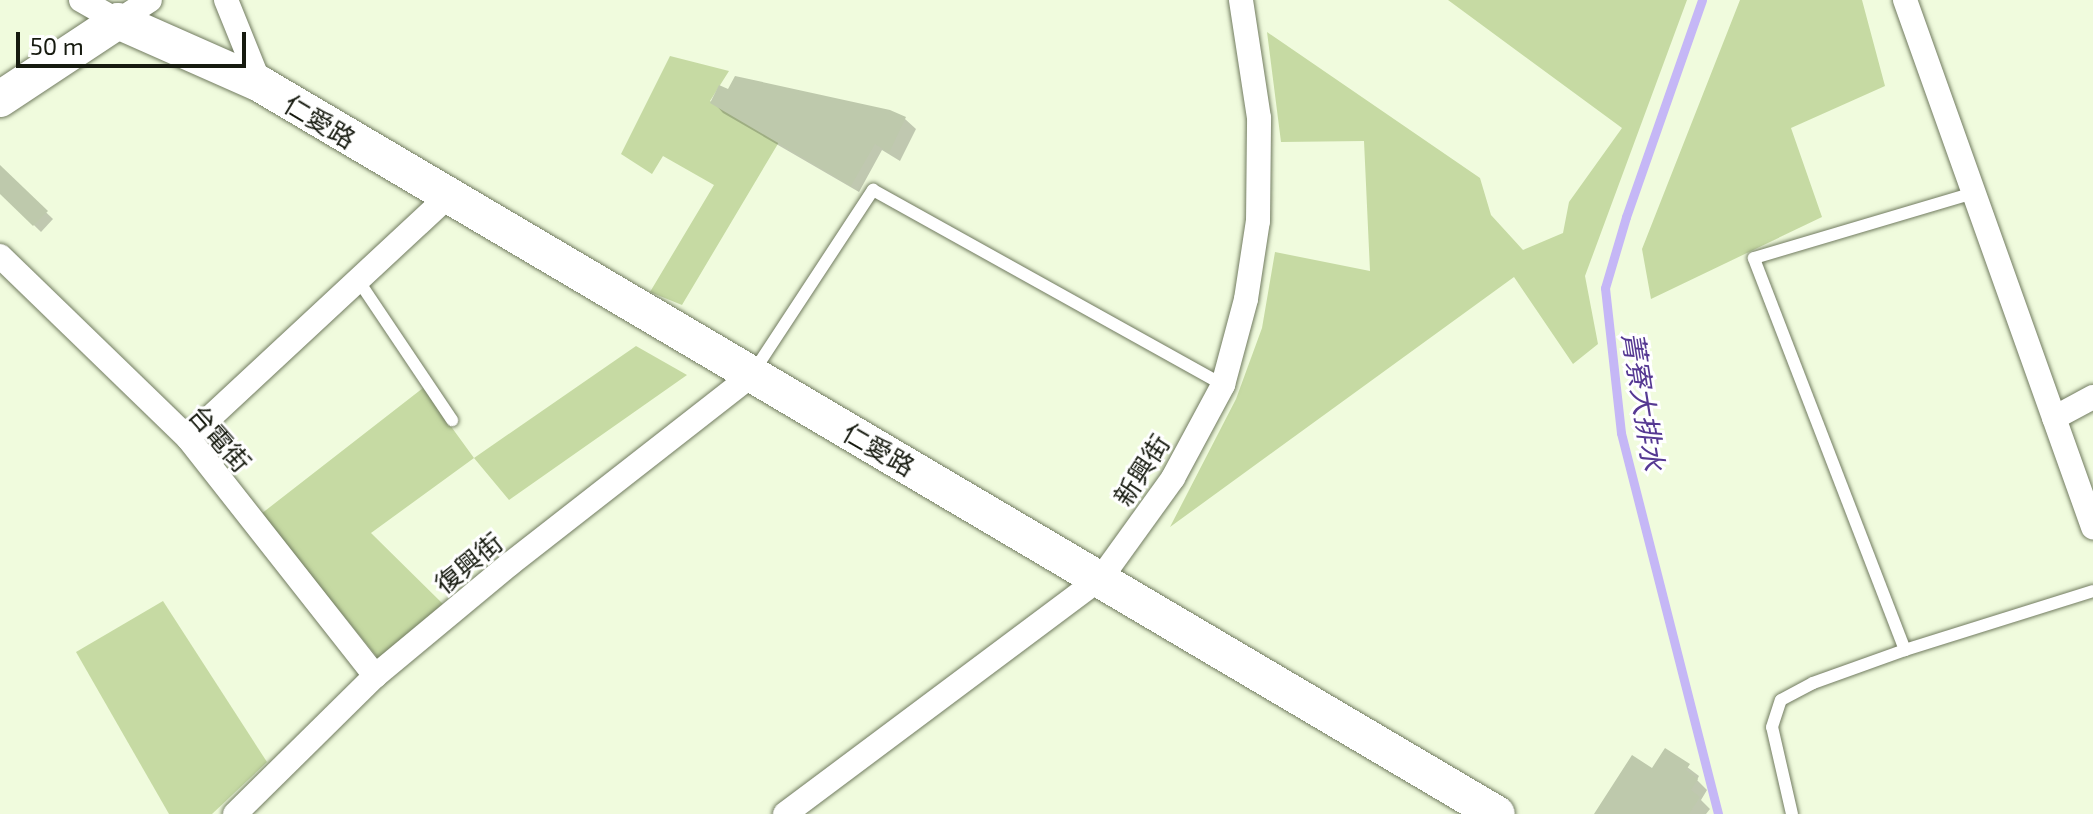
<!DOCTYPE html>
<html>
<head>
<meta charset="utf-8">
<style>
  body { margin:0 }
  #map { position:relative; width:2093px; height:814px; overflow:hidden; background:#f0fbdd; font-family:"Exo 2","Noto Sans TC",sans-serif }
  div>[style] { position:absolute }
  .green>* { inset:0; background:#c6daa3 }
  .shadow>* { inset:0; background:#0003 }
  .stream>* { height:9px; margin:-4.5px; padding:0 4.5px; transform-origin:4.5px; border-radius:4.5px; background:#c5b7f6 }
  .building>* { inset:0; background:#bec9ac }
  .roads { filter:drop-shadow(0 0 2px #717b60) drop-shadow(0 0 2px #717b60) }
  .lane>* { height:12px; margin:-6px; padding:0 6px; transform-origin:6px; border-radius:6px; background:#fff }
  .street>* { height:24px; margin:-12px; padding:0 12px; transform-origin:12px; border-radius:12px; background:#fff }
  .secondary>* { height:36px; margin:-18px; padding:0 18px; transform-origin:18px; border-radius:18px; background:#fff }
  span { translate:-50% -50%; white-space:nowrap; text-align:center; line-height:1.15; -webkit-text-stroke:6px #fff; paint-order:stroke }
  .street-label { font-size:26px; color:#161a0f }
  .water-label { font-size:28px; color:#553892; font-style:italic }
  .scale { position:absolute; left:16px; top:32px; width:230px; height:36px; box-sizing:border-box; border:4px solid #161a0f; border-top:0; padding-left:10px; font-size:24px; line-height:28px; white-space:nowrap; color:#161a0f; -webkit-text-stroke:6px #fff; paint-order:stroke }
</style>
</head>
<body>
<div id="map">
  <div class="green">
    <i style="clip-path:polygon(1448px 0,1687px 0,1585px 276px,1598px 344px,1573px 364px,1514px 277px,1170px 527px,1236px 399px,1262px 328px,1275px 252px,1370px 271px,1364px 141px,1281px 142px,1267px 32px,1480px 178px,1491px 215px,1523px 250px,1563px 233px,1569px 202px,1622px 128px)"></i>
    <i style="clip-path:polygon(1740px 0,1862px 0,1885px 86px,1791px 128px,1822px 217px,1651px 299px,1642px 249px)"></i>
    <i style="clip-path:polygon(670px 56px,729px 71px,710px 101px,779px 142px,682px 305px,650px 292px,714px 185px,663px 156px,652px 174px,621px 154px)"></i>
    <i style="clip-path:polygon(636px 346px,687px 375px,509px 500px,474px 458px,371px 533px,445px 606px,382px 663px,261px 514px,423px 388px,474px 458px)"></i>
    <i style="clip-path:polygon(163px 601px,267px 762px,212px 814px,169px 814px,76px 652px)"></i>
  </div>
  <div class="shadow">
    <i style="clip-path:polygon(736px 79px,905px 119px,916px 129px,900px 161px,882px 150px,859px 192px,723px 113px,713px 102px,728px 91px)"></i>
    <i style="clip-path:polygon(0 168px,53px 219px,41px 232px,0 192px)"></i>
    <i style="clip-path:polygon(1666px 751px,1699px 776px,1697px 780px,1707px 790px,1701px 800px,1710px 809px,1706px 814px,1596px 814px,1652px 771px)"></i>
  </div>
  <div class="stream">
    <i style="left:1702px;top:0;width:230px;rotate:109.3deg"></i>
    <i style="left:1626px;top:217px;width:74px;rotate:106.5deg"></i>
    <i style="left:1605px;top:288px;width:146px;rotate:83.7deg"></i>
    <i style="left:1621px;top:433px;width:393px;rotate:75.7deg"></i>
  </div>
  <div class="building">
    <i style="clip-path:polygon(735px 76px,890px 110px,906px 117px,889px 153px,875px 144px,851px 186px,710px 103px,719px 85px,728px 89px)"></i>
    <i style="clip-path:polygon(0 165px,48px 211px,33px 226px,0 194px)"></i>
    <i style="clip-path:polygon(1665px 748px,1690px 764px,1686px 770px,1698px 779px,1691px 790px,1700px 797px,1689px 814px,1594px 814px,1632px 755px,1652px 768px)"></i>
  </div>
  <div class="roads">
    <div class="lane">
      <i style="left:358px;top:280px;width:169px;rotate:56.1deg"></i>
      <i style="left:754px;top:371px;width:217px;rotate:-56.7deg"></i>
      <i style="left:873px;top:190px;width:401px;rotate:29.1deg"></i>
      <i style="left:1905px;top:650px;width:420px;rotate:-111.1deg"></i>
      <i style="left:1754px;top:258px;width:229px;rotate:-16.5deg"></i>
      <i style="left:1792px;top:814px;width:89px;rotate:-102.9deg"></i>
      <i style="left:1772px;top:727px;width:28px;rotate:-72deg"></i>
      <i style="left:1781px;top:700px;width:36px;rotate:-28deg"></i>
      <i style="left:1813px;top:683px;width:98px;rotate:-19.7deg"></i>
      <i style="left:1905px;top:650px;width:197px;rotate:-17.4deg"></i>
    </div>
    <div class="street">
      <i style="left:81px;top:0;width:43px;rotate:29.6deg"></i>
      <i style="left:118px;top:21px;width:38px;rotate:-33deg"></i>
      <i style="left:226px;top:0;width:91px;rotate:68deg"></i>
      <i style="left:1905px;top:0;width:560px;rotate:70.37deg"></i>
      <i style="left:0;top:256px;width:262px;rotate:44.1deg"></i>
      <i style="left:188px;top:438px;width:303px;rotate:51.8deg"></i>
      <i style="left:2054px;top:418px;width:44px;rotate:-28.3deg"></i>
      <i style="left:188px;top:438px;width:354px;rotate:-42.9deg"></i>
      <i style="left:235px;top:814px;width:197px;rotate:-44.6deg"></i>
      <i style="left:375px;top:676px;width:175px;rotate:-39.7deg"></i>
      <i style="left:510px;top:564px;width:307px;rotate:-38deg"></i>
      <i style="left:785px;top:814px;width:394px;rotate:-36.8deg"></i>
      <i style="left:1101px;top:578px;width:123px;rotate:-54.2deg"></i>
      <i style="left:1173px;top:478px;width:106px;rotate:-61.7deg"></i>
      <i style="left:1223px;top:385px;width:89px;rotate:-75deg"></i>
      <i style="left:1246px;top:299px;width:79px;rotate:-81.3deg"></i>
      <i style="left:1258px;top:221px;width:103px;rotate:-89.4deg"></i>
      <i style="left:1259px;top:118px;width:119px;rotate:-98.7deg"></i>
    </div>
    <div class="secondary">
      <i style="left:0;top:99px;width:141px;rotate:-33.5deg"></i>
      <i style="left:118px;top:21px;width:155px;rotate:23.9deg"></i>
      <i style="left:260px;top:84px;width:1436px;rotate:30.55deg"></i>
    </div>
  </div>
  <div class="street-label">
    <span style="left:320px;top:121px;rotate:31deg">仁愛路</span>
    <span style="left:220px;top:438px;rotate:49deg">台電街</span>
    <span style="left:879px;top:449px;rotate:30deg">仁愛路</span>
    <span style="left:1141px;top:470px;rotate:-57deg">新興街</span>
    <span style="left:468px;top:563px;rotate:-39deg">復興街</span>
  </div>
  <div class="water-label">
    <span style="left:1644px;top:401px;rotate:81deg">菁寮大排水</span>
  </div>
  <div class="scale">50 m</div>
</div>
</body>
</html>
